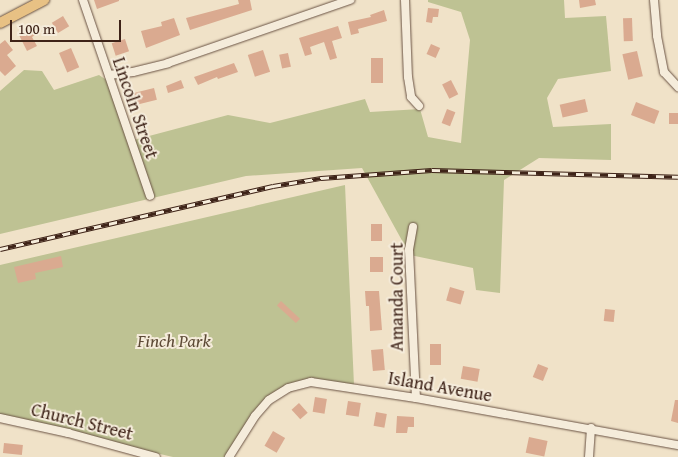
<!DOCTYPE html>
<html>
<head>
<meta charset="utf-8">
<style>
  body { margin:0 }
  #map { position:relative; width:678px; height:457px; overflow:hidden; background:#f0e2c8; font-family:"Gentium Book Plus",serif }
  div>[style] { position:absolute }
  .green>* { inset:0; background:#bec293 }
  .building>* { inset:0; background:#daaa90; transform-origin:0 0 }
  .roads { filter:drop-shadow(0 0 1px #6a5344) drop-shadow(0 0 1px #6a5344) }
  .minor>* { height:8px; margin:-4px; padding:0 4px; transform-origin:4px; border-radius:4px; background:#f5ecdb }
  .major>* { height:10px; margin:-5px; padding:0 5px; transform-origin:5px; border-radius:5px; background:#e8c184 }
  .rail>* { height:4.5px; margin-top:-2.25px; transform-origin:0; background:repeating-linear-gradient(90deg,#f5ecdb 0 8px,#3e2318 0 16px); box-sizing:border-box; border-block:1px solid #3e2318 }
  span { translate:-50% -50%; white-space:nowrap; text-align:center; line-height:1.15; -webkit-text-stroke:4px #f5ecdb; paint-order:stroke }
  .street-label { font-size:18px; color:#3e2318 }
  .park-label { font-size:18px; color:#5e4b37; font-style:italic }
  .scale { position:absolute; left:10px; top:20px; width:111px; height:22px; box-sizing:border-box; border:2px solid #3e2318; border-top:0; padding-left:6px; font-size:15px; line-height:18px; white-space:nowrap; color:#3e2318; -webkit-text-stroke:4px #f5ecdb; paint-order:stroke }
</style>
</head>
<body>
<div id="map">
  <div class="green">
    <i style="clip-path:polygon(428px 0,564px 0,565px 18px,606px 16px,611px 71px,558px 79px,547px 98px,553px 127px,611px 124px,611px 160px,539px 158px,504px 180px,500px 293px,476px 290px,473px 268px,410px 255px,362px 168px,246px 176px,0 234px,0 91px,24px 70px,42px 71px,54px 90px,99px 75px,114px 85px,134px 140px,228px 115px,270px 123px,365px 99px,370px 112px,420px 109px,428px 137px,461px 143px,470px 40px,461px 12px,428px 2px)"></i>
    <i style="clip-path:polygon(345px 185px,354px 385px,319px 382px,273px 398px,230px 457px,173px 457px,0 417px,0 265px)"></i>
  </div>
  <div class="building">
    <i style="clip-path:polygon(94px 0,119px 0,119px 1px,97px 9px)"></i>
    <i style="clip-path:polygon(238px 0,250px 0,252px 10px,190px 30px,186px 18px,239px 4px)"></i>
    <i style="clip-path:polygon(579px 0,595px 0,596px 5px,580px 8px)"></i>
    <i style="clip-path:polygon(428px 8px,439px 9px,438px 17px,433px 17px,432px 23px,426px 22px)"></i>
    <i style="clip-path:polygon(384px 10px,387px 21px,358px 29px,359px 33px,351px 35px,348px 22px,371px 17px,370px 15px)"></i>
    <i style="left:63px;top:16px;width:12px;height:13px;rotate:59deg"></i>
    <i style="clip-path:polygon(174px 18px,180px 35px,146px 48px,141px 31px,162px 26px,161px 22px)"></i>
    <i style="left:632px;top:18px;width:23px;height:9px;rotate:88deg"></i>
    <i style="clip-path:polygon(338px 26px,342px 38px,332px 41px,337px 58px,330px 60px,324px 42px,310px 47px,312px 54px,305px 56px,299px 38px)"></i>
    <i style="clip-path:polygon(34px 27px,38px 33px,32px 37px,37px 46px,27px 51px,19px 35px)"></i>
    <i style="left:125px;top:39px;width:13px;height:14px;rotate:72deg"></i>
    <i style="clip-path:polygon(5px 40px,13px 50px,7px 55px,16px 66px,5px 76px,0 71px,0 44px)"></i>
    <i style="left:431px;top:44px;width:10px;height:11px;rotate:24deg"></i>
    <i style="left:71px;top:48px;width:21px;height:13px;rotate:67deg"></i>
    <i style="left:263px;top:50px;width:23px;height:16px;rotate:72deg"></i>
    <i style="left:637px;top:51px;width:26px;height:15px;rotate:77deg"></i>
    <i style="left:288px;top:53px;width:14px;height:9px;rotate:78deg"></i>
    <i style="left:371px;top:58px;width:12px;height:25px"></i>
    <i style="clip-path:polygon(234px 63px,238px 72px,218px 79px,217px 77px,198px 85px,194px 77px)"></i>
    <i style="clip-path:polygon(181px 80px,184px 88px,168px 93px,166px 86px)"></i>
    <i style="left:451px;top:80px;width:16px;height:10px;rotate:63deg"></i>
    <i style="left:154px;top:88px;width:12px;height:26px;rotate:76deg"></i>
    <i style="left:585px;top:99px;width:13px;height:26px;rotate:77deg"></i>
    <i style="left:636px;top:102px;width:25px;height:14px;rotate:21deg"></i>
    <i style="left:447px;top:109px;width:9px;height:15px;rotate:21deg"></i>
    <i style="left:669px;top:113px;width:9px;height:11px"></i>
    <i style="left:371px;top:224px;width:11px;height:17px"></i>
    <i style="clip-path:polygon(61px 256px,63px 267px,35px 273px,36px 279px,18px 283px,14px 267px)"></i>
    <i style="left:370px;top:257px;width:13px;height:15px"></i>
    <i style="left:450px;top:287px;width:15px;height:14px;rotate:16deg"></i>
    <i style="clip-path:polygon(365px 291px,379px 291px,382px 330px,370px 331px,369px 306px,366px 306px)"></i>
    <i style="left:281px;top:301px;width:26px;height:6px;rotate:43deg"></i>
    <i style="left:605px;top:309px;width:10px;height:12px;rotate:6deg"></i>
    <i style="left:430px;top:344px;width:11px;height:21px"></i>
    <i style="left:383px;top:349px;width:21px;height:12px;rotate:85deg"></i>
    <i style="left:538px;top:364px;width:11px;height:14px;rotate:22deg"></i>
    <i style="left:463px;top:366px;width:17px;height:13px;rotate:10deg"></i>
    <i style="left:315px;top:397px;width:12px;height:15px;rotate:9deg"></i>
    <i style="clip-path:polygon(675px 400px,678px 400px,678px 423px,671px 421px)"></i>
    <i style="left:348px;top:401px;width:13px;height:14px;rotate:9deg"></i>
    <i style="left:299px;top:403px;width:13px;height:10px;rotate:48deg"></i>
    <i style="left:376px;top:412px;width:11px;height:14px;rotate:10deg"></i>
    <i style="clip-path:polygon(397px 416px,414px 417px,414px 427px,408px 427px,407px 433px,396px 433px)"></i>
    <i style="left:273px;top:431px;width:14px;height:17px;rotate:30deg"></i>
    <i style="left:529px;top:437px;width:19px;height:16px;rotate:12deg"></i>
    <i style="left:4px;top:443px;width:19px;height:10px;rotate:6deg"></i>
  </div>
  <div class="roads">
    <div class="minor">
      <i style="left:83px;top:0;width:207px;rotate:71.1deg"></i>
      <i style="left:405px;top:0;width:77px;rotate:87.8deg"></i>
      <i style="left:408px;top:77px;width:20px;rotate:81deg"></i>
      <i style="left:411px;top:97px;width:12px;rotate:48deg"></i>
      <i style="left:654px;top:0;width:36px;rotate:85deg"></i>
      <i style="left:657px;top:36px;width:37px;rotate:79deg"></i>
      <i style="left:664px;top:72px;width:21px;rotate:47deg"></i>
      <i style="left:109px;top:75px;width:24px;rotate:-7deg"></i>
      <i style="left:133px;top:72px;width:36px;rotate:-14deg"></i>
      <i style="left:168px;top:63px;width:193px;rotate:-19.1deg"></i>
      <i style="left:413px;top:227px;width:23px;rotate:100deg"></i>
      <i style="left:409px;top:250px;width:148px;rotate:87.3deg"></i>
      <i style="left:0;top:418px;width:70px;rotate:12.4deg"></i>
      <i style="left:68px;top:433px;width:91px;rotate:15.3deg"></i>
      <i style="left:229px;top:457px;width:49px;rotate:-57.6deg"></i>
      <i style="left:255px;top:416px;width:21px;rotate:-49deg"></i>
      <i style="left:269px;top:400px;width:22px;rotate:-32deg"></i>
      <i style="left:288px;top:388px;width:24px;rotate:-15deg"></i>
      <i style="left:311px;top:382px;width:106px;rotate:8.7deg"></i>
      <i style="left:416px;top:398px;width:266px;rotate:10.2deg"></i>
      <i style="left:589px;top:457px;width:29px;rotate:-86deg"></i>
    </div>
    <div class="major">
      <i style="left:0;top:23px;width:50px;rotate:-27.6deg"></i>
    </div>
  </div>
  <div class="rail">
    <i style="left:0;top:249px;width:280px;rotate:-13deg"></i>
    <i style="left:273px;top:186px;width:49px;rotate:-9.5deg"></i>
    <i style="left:321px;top:178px;width:111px;rotate:-4.1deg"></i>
    <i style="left:432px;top:170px;width:246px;rotate:1.6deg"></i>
  </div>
  <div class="street-label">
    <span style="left:135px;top:108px;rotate:71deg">Lincoln Street</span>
    <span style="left:397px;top:297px;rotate:-90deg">Amanda Court</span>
    <span style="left:440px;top:387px;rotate:10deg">Island Avenue</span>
    <span style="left:82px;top:422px;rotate:14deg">Church Street</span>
  </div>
  <div class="park-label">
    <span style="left:174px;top:341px">Finch Park</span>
  </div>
  <div class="scale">100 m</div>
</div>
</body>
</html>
